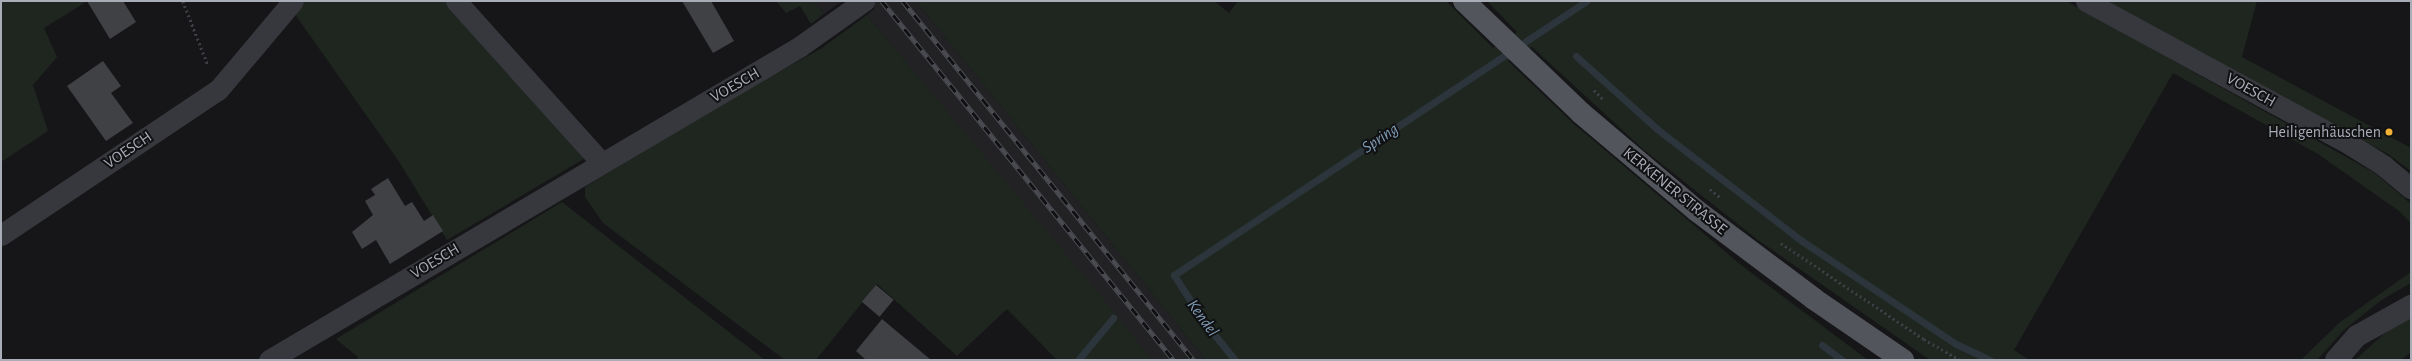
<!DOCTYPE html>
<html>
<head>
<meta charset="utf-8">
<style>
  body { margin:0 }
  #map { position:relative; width:2412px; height:361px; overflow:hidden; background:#161618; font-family:"Alegreya Sans",sans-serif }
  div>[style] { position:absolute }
  .built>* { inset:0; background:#222225 }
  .green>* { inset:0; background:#1e261f }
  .stream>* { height:7px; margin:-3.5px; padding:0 3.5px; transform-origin:3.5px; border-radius:3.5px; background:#2c353c }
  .building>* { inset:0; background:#404145; transform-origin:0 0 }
  .path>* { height:2.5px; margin-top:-1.25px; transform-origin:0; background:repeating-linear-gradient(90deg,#3d3f44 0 2px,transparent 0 5px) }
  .minor>* { height:21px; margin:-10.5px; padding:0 10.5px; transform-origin:10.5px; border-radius:10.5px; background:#37383d }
  .tertiary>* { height:22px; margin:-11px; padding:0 11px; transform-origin:11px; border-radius:11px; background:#37383d }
  .primary>* { height:22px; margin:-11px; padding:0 11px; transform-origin:11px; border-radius:11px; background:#53555c }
  .rail>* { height:4.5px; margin-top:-2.25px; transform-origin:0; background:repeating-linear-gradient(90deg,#111113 0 9px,#4a4c52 0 18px); box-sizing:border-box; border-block:1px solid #4a4c52 }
  .dots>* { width:11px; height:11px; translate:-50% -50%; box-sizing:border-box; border:2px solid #111113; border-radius:50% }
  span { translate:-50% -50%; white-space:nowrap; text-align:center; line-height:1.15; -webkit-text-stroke:4px #111113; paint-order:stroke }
  .street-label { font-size:16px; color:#a8adb8 }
  .poi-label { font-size:16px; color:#a8adb8 }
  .right { translate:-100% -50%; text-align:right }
  .water-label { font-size:17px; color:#7f9bb3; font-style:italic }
  .frame { position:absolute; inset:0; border:2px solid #a8adb8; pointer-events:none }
</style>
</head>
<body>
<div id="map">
  <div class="built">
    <i style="clip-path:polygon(814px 1px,842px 1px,824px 14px)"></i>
    <i style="clip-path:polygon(868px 1px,916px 1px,1206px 360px,1152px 360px,867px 15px,874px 9px)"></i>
  </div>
  <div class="green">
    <i style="clip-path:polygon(1px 1px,86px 2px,44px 28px,57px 57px,33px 85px,48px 131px,1px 162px)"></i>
    <i style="clip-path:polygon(304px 1px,446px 1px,587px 157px,447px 240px,398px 160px,294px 13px)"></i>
    <i style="clip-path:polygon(776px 1px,814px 1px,824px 14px,811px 24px,800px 6px,786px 13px)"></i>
    <i style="clip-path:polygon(916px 1px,1214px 1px,1229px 13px,1238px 1px,1446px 1px,1493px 48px,1517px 32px,1487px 1px,2066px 1px,2375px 173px,2411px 204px,2411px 223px,2399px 211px,2318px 154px,2173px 73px,2014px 350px,2029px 360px,1930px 360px,1758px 240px,1644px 150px,1532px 47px,1508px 61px,1574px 124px,1741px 265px,1868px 360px,1206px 360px)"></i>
    <i style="clip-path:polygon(2105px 1px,2257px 1px,2242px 57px,2411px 148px,2411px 171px,2388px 154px)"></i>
    <i style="clip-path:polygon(867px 15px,1114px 312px,1152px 360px,1057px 360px,1007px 309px,957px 356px,877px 284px,816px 360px,785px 360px,603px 223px,585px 197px,585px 187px,723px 103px,822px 48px)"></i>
    <i style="clip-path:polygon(562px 202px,765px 360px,357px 360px,358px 357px,336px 339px)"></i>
    <i style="clip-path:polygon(2411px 272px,2411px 283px,2380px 301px,2344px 330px,2317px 360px,2301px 360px,2340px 322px)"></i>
    <i style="clip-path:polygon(2411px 316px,2411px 352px,2401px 360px,2355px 360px,2396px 323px)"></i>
  </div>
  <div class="stream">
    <i style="left:1576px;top:56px;width:109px;rotate:42deg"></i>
    <i style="left:1657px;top:129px;width:183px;rotate:37.7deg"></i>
    <i style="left:1802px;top:241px;width:185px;rotate:33.8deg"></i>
    <i style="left:1956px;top:344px;width:38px;rotate:25deg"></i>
    <i style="left:1822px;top:345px;width:25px;rotate:37deg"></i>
    <i style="left:1078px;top:360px;width:55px;rotate:-50.2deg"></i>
    <i style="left:1235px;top:360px;width:49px;rotate:-129.2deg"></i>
    <i style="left:1204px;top:322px;width:56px;rotate:-122.6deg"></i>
    <i style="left:1174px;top:275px;width:495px;rotate:-33.6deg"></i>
  </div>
  <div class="building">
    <i style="clip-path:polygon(87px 1px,123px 1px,136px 22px,110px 39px)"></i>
    <i style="clip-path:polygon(682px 1px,711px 1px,734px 41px,713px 53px)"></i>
    <i style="clip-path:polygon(103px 61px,121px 86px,111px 93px,133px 123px,106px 141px,67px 86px)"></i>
    <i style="clip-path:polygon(388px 178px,405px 206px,412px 202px,424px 221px,433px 215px,443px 231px,390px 264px,376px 240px,362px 249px,352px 232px,373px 215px,365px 201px,375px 195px,371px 189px)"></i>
    <i style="left:876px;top:285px;width:23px;height:22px;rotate:40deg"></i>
    <i style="clip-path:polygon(882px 319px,931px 360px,866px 360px,856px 351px)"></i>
  </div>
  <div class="path">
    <i style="left:183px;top:1px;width:69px;rotate:68.7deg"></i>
    <i style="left:1594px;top:90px;width:13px;rotate:45deg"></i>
    <i style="left:1710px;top:189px;width:14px;rotate:39deg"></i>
    <i style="left:1781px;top:243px;width:172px;rotate:33.9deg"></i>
    <i style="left:1924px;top:339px;width:42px;rotate:30.3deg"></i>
  </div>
  <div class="minor">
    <i style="left:456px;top:1px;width:218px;rotate:48deg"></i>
    <i style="left:2086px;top:1px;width:302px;rotate:28.5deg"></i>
    <i style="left:2351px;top:145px;width:39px;rotate:32deg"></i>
    <i style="left:2384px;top:166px;width:35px;rotate:40deg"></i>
    <i style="left:1px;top:235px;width:261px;rotate:-33.8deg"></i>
    <i style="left:218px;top:90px;width:116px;rotate:-49.9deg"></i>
    <i style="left:269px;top:360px;width:616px;rotate:-30.56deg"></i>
    <i style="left:799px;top:47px;width:80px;rotate:-35.3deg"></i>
  </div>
  <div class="tertiary">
    <i style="left:2336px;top:360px;width:32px;rotate:-49deg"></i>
    <i style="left:2357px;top:336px;width:62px;rotate:-29.1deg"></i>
  </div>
  <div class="primary">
    <i style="left:1464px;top:1px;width:162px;rotate:43.7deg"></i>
    <i style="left:1581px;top:113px;width:152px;rotate:40.2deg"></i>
    <i style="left:1697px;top:211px;width:146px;rotate:36.9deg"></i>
    <i style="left:1814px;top:299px;width:108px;rotate:34.4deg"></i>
  </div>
  <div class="rail">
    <i style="left:882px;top:1px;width:463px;rotate:50.9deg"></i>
    <i style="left:903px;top:1px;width:462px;rotate:51deg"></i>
  </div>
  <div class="dots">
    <i style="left:2389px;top:132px;background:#f2b134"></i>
  </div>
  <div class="street-label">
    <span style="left:735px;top:85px;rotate:-30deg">VOESCH</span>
    <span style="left:2251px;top:90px;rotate:29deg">VOESCH</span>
    <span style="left:128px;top:150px;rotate:-34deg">VOESCH</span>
    <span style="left:1675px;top:191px;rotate:39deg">KERKENER STRASSE</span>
    <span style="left:435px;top:261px;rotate:-31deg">VOESCH</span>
  </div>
  <div class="poi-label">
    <span class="right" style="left:2381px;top:132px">Heiligenhäuschen</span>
  </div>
  <div class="water-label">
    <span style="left:1380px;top:138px;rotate:-34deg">Spring</span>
    <span style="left:1203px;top:318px;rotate:54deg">Kendel</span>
  </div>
  <div class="frame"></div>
</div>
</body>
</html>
